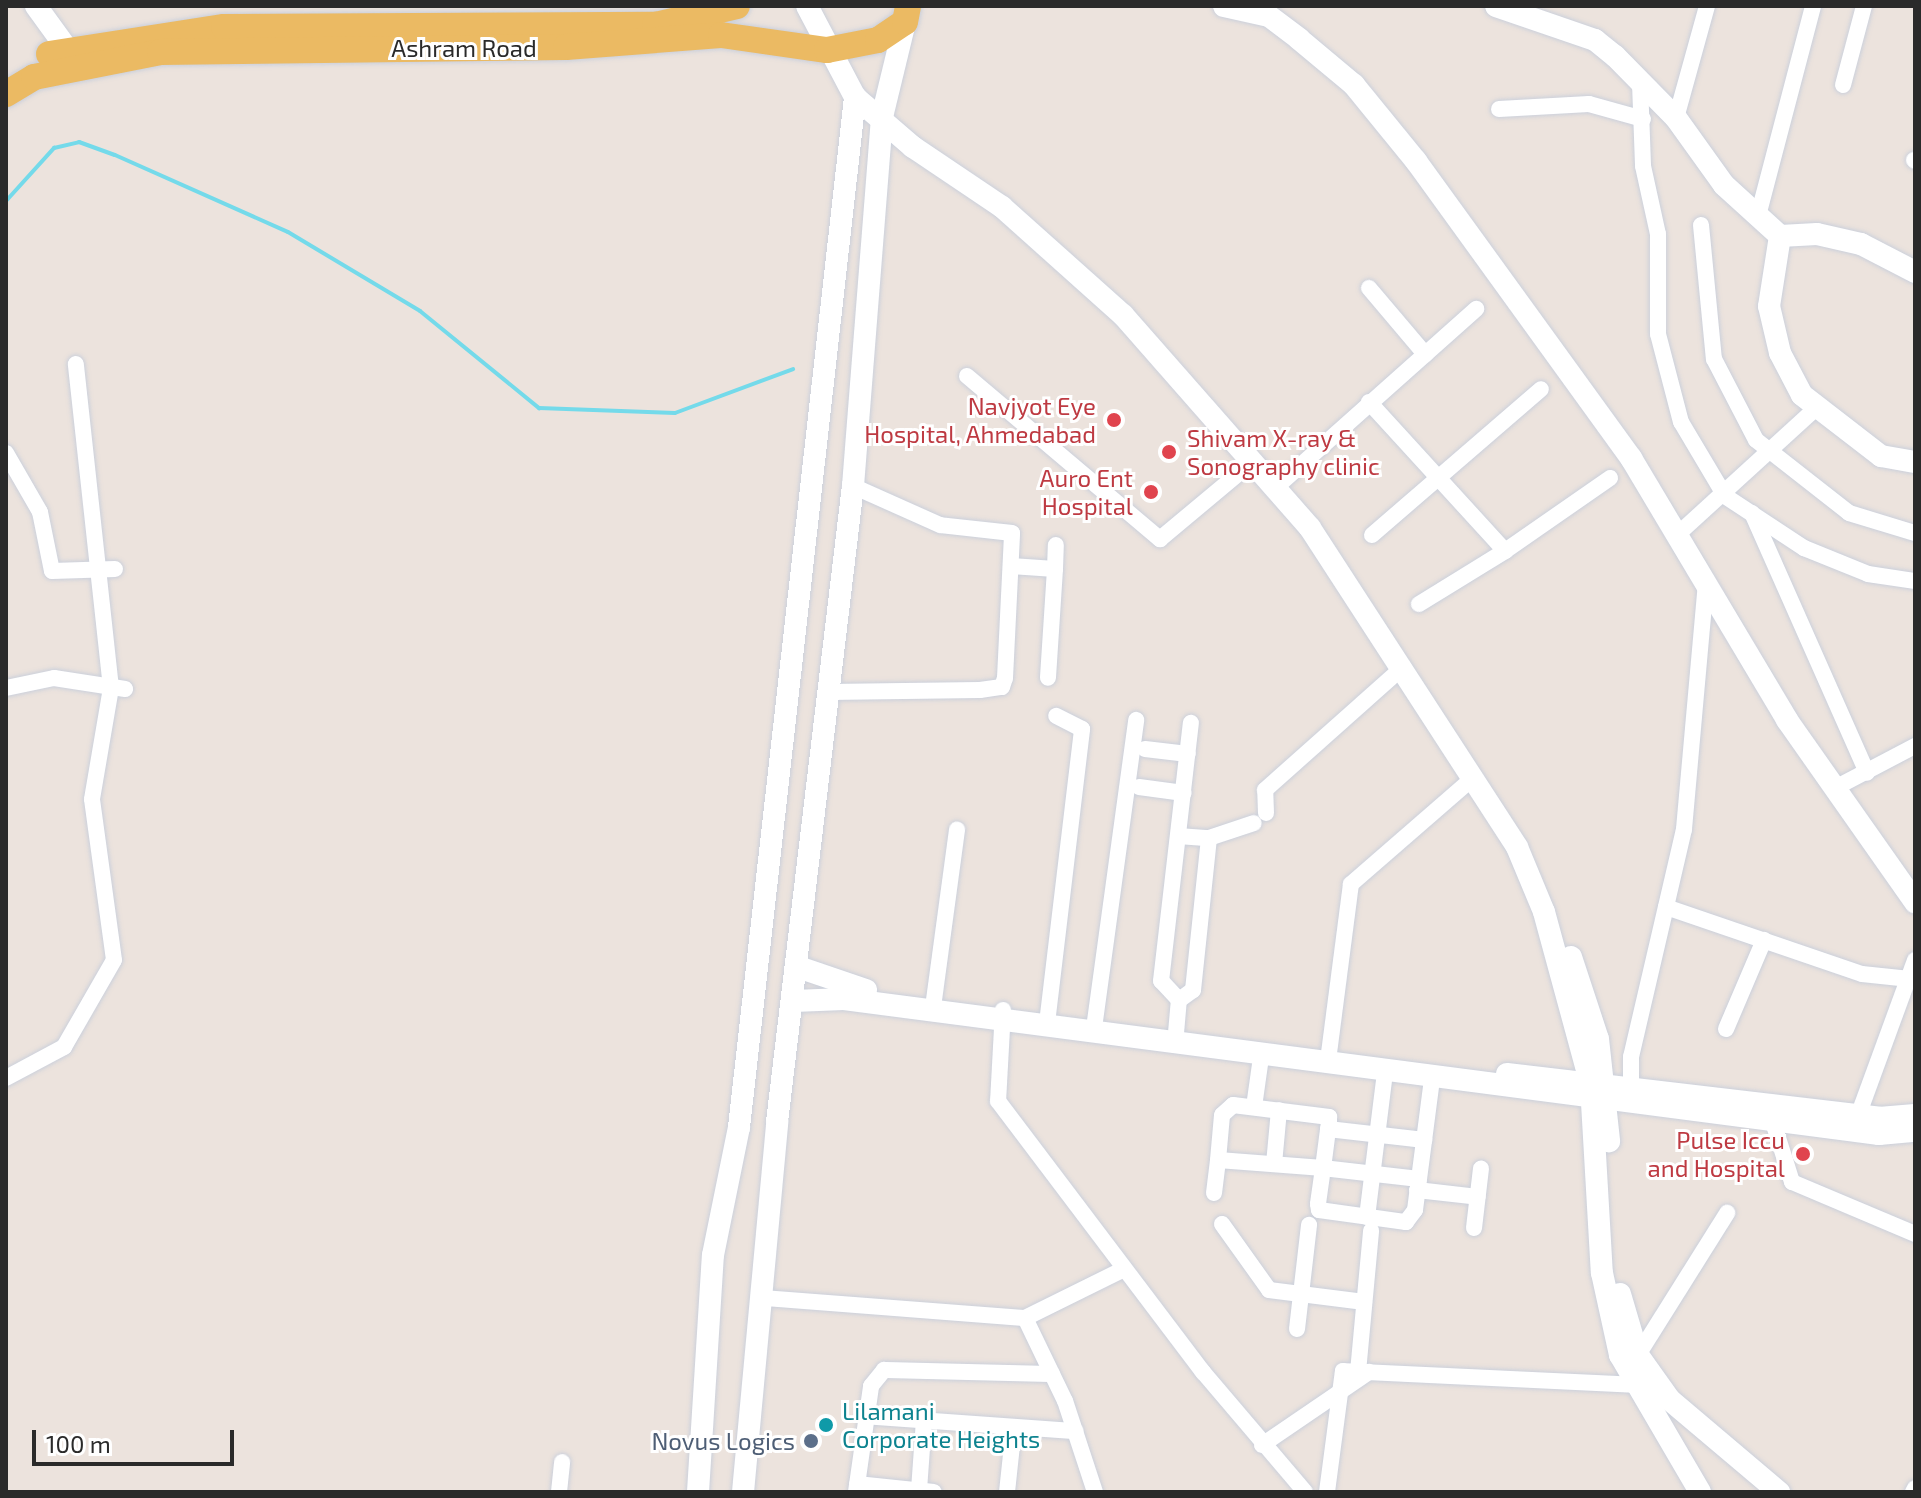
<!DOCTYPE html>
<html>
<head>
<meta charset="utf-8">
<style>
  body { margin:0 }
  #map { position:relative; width:1921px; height:1498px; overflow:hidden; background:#ece3dd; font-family:"Exo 2",sans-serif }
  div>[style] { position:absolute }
  .stream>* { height:4px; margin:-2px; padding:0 2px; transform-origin:2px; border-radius:2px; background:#74daea }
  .roads { filter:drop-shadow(0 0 2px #cbd0db) drop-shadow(0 0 2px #cbd0db) }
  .street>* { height:16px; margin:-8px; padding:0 8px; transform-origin:8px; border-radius:8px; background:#fff }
  .secondary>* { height:22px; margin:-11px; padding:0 11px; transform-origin:11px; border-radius:11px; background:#fff }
  .primary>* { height:26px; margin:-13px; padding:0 13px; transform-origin:13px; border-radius:13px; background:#ebba63 }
  .dots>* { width:22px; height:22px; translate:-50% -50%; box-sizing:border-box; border:4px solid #fff; border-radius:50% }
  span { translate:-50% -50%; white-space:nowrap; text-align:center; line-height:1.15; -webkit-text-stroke:6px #fff; paint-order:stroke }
  .street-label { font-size:24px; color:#2a2a2a }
  .health-label { font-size:24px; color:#be3a42 }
  .right { translate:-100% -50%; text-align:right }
  .left { translate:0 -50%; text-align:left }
  .culture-label { font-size:24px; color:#0d838f }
  .service-label { font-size:24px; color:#4e5e75 }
  .frame { position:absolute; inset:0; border:8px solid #2a2a2a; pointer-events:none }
  .scale { position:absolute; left:32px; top:1430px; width:202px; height:36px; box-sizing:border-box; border:4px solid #2a2a2a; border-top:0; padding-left:10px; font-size:24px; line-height:28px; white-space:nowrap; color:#2a2a2a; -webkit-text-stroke:6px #fff; paint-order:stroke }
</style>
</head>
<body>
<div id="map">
  <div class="stream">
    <i style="left:6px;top:201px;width:72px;rotate:-47.8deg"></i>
    <i style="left:54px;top:148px;width:26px;rotate:-13deg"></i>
    <i style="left:79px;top:142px;width:38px;rotate:20deg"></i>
    <i style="left:115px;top:155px;width:189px;rotate:24deg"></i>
    <i style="left:288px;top:232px;width:154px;rotate:30.9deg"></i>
    <i style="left:420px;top:311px;width:154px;rotate:39.2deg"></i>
    <i style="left:539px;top:408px;width:136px;rotate:2.1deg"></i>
    <i style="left:675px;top:413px;width:126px;rotate:-20.4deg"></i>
  </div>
  <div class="roads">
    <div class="street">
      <i style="left:1640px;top:83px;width:83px;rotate:87.9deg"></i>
      <i style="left:1643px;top:166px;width:70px;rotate:77.6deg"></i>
      <i style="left:1658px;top:234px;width:100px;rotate:90deg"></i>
      <i style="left:1658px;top:334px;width:91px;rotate:75.4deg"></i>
      <i style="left:1681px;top:422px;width:86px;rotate:59.3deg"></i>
      <i style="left:1725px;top:496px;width:95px;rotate:33.4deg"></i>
      <i style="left:1804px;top:548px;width:69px;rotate:22.1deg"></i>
      <i style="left:1868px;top:574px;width:48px;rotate:8.5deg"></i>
      <i style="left:1843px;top:85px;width:82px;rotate:-75.1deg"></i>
      <i style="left:1499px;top:109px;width:90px;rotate:-3.2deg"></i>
      <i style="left:1589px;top:104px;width:56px;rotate:15.5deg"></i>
      <i style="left:1676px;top:118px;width:116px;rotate:-74.5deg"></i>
      <i style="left:1914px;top:160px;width:1px;rotate:45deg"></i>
      <i style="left:1758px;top:216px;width:217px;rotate:-75.3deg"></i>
      <i style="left:1701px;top:225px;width:135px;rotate:84.5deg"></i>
      <i style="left:1714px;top:359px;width:91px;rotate:62.6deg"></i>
      <i style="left:1756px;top:440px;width:118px;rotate:38.1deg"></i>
      <i style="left:1849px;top:513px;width:69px;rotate:16.9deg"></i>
      <i style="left:1369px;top:288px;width:87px;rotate:49.7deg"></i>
      <i style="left:967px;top:376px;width:253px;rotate:40.2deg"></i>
      <i style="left:1160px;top:539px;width:120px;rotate:-39.9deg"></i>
      <i style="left:1369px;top:402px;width:202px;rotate:47.6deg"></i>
      <i style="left:1505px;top:551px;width:128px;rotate:-34.8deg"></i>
      <i style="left:6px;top:453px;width:68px;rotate:60deg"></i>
      <i style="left:40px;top:512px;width:60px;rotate:78.5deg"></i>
      <i style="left:52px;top:571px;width:63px;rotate:-1.8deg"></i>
      <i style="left:1283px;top:481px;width:259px;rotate:-41.7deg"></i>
      <i style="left:1752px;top:513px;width:284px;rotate:66.1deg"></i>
      <i style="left:1372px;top:535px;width:223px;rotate:-40.8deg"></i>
      <i style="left:1677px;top:535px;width:188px;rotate:-42.4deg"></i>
      <i style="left:1011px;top:566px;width:44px;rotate:3.9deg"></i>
      <i style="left:1055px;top:569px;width:109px;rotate:93.7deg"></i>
      <i style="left:1055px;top:569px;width:24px;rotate:-88deg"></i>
      <i style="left:1419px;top:604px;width:101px;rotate:-31.6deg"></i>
      <i style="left:6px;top:688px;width:49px;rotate:-11.8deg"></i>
      <i style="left:54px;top:678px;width:72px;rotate:8.8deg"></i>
      <i style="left:828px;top:692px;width:152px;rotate:-0.8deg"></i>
      <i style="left:980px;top:690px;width:22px;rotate:-8deg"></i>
      <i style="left:1002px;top:687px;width:9px;rotate:-72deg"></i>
      <i style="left:1005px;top:678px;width:145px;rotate:-87.2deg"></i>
      <i style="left:1012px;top:533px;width:72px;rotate:-173.7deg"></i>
      <i style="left:940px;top:525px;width:95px;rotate:-155.9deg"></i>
      <i style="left:1145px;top:749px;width:43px;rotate:6.6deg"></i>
      <i style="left:1139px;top:787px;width:45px;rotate:7.6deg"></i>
      <i style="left:1833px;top:789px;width:93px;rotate:-27.7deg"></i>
      <i style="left:1266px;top:813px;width:23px;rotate:-92deg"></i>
      <i style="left:1265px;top:790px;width:185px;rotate:-41.7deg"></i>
      <i style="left:1178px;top:836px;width:31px;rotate:4deg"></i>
      <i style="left:1209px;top:838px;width:153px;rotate:96deg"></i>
      <i style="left:1193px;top:990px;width:17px;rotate:144deg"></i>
      <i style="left:1179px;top:1000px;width:26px;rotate:-133deg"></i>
      <i style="left:1161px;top:981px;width:260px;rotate:-83.4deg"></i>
      <i style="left:1209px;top:838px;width:47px;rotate:-18.4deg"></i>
      <i style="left:1666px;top:907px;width:207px;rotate:18.9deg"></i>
      <i style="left:1862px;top:974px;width:48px;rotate:5.9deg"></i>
      <i style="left:934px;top:1000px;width:172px;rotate:-82.3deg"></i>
      <i style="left:1003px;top:1010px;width:91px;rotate:93.1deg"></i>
      <i style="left:998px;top:1101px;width:340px;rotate:52.9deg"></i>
      <i style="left:1203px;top:1372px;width:157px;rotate:49.6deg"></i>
      <i style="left:1048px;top:1015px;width:288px;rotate:-83.2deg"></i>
      <i style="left:1082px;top:729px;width:29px;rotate:-153deg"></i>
      <i style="left:1095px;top:1021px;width:304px;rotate:-82.2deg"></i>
      <i style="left:1726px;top:1029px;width:97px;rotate:-66.9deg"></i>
      <i style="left:1176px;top:1033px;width:33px;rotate:-85deg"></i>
      <i style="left:1329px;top:1053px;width:170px;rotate:-82.6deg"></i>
      <i style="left:1351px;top:884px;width:162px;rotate:-41deg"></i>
      <i style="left:6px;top:1078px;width:66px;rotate:-28.1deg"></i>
      <i style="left:64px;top:1047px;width:100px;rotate:-60.1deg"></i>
      <i style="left:114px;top:960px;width:162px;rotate:-97.8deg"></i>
      <i style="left:92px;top:799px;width:113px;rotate:-80.3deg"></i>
      <i style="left:111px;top:688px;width:326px;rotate:-96.2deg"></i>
      <i style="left:1631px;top:1089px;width:32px;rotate:-90deg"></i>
      <i style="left:1631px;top:1057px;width:234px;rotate:-76.9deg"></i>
      <i style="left:1684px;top:829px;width:248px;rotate:-84.9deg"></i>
      <i style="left:1254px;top:1107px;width:50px;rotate:-82deg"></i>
      <i style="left:1858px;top:1116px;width:166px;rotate:-69.9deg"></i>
      <i style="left:1773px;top:1122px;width:63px;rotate:72.4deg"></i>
      <i style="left:1792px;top:1182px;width:134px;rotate:22.9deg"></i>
      <i style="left:1328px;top:1129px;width:97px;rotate:6.5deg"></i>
      <i style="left:1274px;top:1164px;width:54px;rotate:-84.7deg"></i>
      <i style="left:1419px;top:1179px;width:97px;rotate:-173.5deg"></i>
      <i style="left:1323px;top:1168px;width:105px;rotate:-175.6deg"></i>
      <i style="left:1218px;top:1160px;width:45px;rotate:-84.9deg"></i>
      <i style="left:1222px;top:1115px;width:15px;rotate:-42deg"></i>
      <i style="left:1233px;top:1105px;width:97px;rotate:7.1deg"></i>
      <i style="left:1329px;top:1117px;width:5px;rotate:90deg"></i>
      <i style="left:1329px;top:1122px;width:46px;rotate:97.4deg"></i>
      <i style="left:1323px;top:1168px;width:36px;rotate:98deg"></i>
      <i style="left:1318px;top:1204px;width:6px;rotate:81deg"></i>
      <i style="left:1319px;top:1210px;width:88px;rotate:7.9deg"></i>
      <i style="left:1406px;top:1222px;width:15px;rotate:-53deg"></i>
      <i style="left:1415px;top:1210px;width:132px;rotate:-82.6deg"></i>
      <i style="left:1417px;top:1190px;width:61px;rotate:6.5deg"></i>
      <i style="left:1214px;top:1193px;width:33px;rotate:-83deg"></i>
      <i style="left:1367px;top:1217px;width:145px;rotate:-82.9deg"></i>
      <i style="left:1222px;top:1224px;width:81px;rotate:54.5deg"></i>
      <i style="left:1269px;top:1290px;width:96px;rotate:7.2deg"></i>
      <i style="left:1474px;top:1228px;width:60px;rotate:-83.3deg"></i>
      <i style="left:764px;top:1298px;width:262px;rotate:4.4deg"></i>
      <i style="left:1297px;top:1329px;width:105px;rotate:-83.4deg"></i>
      <i style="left:1638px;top:1355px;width:168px;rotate:-57.9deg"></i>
      <i style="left:1358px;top:1372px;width:142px;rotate:-84.7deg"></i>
      <i style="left:864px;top:1416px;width:212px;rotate:4.1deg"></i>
      <i style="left:1262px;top:1445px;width:130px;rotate:-34.3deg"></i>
      <i style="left:857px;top:1484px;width:77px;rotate:5.9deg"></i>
      <i style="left:919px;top:1490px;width:70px;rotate:-85.9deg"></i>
      <i style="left:559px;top:1492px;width:30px;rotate:-84deg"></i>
      <i style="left:856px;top:1492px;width:107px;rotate:-81.9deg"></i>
      <i style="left:871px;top:1386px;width:21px;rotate:-51deg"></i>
      <i style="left:884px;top:1370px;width:168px;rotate:1.4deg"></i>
      <i style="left:1007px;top:1492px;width:65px;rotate:-83.9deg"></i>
      <i style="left:1095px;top:1492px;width:96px;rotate:-108.2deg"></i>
      <i style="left:1065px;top:1401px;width:92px;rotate:-115.7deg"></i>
      <i style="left:1025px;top:1318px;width:110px;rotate:-26.3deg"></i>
      <i style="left:1327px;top:1492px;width:122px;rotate:-82.5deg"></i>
      <i style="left:1343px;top:1371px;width:293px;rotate:2.7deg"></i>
      <i style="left:1913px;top:1492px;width:4px;rotate:-63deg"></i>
    </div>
    <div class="secondary">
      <i style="left:36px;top:6px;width:54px;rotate:54deg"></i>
      <i style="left:807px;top:6px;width:103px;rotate:62.2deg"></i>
      <i style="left:855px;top:97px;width:77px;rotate:40.8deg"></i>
      <i style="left:913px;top:147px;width:107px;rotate:34deg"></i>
      <i style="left:1002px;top:207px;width:162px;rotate:41.8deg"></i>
      <i style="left:1123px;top:315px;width:283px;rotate:48.7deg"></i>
      <i style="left:1310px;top:528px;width:380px;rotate:57deg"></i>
      <i style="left:1517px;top:847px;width:70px;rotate:67.4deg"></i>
      <i style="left:1544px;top:912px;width:179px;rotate:74.8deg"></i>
      <i style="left:1591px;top:1085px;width:188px;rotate:86.7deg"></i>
      <i style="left:1602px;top:1273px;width:84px;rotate:77.6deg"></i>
      <i style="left:1620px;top:1355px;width:159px;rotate:59.7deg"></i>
      <i style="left:1224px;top:6px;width:46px;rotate:12.5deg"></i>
      <i style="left:1269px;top:16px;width:38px;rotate:37deg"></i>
      <i style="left:1299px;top:39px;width:72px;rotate:39.9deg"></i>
      <i style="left:1354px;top:85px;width:98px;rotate:50.8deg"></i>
      <i style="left:1416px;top:161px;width:367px;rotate:54.1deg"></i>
      <i style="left:1631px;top:458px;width:305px;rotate:59.2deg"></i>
      <i style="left:1787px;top:720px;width:223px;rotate:54.9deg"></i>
      <i style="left:1496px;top:6px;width:105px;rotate:19deg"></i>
      <i style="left:1595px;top:40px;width:26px;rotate:39deg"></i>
      <i style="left:1615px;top:56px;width:87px;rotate:45.5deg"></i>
      <i style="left:1676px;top:118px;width:82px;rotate:54.4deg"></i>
      <i style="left:1724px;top:185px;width:76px;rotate:42.3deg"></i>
      <i style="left:1780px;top:236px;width:37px;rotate:-3deg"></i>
      <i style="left:1817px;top:234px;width:45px;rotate:12.8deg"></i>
      <i style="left:1861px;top:244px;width:61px;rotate:27.4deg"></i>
      <i style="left:1780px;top:236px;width:71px;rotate:98.9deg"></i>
      <i style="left:1769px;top:306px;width:48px;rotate:76.8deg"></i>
      <i style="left:1780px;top:353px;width:47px;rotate:62.4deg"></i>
      <i style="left:1802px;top:395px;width:100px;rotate:37.7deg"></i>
      <i style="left:1881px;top:456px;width:35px;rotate:10deg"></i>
      <i style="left:1571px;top:957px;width:86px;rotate:71.8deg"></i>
      <i style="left:1598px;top:1039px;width:103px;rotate:83.8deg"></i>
      <i style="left:798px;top:967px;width:72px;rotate:18.7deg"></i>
      <i style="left:794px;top:1001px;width:50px;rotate:-2.3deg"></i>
      <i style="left:844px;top:999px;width:1044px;rotate:7.43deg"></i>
      <i style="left:1879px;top:1134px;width:36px;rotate:-5deg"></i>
      <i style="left:1507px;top:1074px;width:375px;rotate:6.7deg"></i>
      <i style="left:1879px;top:1118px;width:36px;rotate:-5deg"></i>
      <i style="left:1620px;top:1294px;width:64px;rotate:73.6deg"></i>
      <i style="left:1638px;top:1355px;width:55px;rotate:54.6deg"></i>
      <i style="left:1670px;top:1400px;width:143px;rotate:40.2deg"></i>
      <i style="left:698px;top:1492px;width:237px;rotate:-86.4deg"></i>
      <i style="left:713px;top:1255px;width:131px;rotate:-78.5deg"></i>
      <i style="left:739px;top:1127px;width:1037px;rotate:-83.57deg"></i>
      <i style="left:743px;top:1492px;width:372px;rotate:-84.7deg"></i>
      <i style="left:777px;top:1122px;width:641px;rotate:-83.19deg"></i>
      <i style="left:853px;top:486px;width:370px;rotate:-85.5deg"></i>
      <i style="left:882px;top:117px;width:98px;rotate:-76.4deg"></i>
    </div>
    <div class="primary">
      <i style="left:49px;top:54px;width:177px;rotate:-8.8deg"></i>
      <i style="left:224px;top:27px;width:431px;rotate:-0.3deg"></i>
      <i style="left:655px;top:25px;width:84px;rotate:-13deg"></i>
      <i style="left:6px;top:94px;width:33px;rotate:-31deg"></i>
      <i style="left:34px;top:77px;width:128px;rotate:-11.2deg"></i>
      <i style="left:160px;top:52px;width:406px;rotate:-0.7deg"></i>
      <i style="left:566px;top:47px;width:155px;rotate:-4.4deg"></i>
      <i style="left:721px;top:35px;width:107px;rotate:8.1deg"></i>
      <i style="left:827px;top:50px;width:52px;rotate:-11.1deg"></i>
      <i style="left:878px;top:40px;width:32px;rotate:-34deg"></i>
      <i style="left:905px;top:22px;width:16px;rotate:-79deg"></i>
    </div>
  </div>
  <div class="dots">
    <i style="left:1114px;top:420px;background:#e0444e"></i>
    <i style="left:1169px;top:452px;background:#e0444e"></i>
    <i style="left:1151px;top:492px;background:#e0444e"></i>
    <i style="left:1803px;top:1154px;background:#e0444e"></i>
    <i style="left:826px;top:1425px;background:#0f9aa8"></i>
    <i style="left:811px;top:1441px;background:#5c6f8a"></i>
  </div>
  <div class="street-label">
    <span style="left:464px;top:48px">Ashram Road</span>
  </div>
  <div class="health-label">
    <span class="right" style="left:1096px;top:420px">Navjyot Eye<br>Hospital, Ahmedabad</span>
    <span class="left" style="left:1187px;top:452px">Shivam X-ray &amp;<br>Sonography clinic</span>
    <span class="right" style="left:1133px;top:492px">Auro Ent<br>Hospital</span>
    <span class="right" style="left:1785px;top:1154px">Pulse Iccu<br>and Hospital</span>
  </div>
  <div class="culture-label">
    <span class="left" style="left:842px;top:1425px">Lilamani<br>Corporate Heights</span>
  </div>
  <div class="service-label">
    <span class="right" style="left:795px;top:1441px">Novus Logics</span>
  </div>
  <div class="frame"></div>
  <div class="scale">100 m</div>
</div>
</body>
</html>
